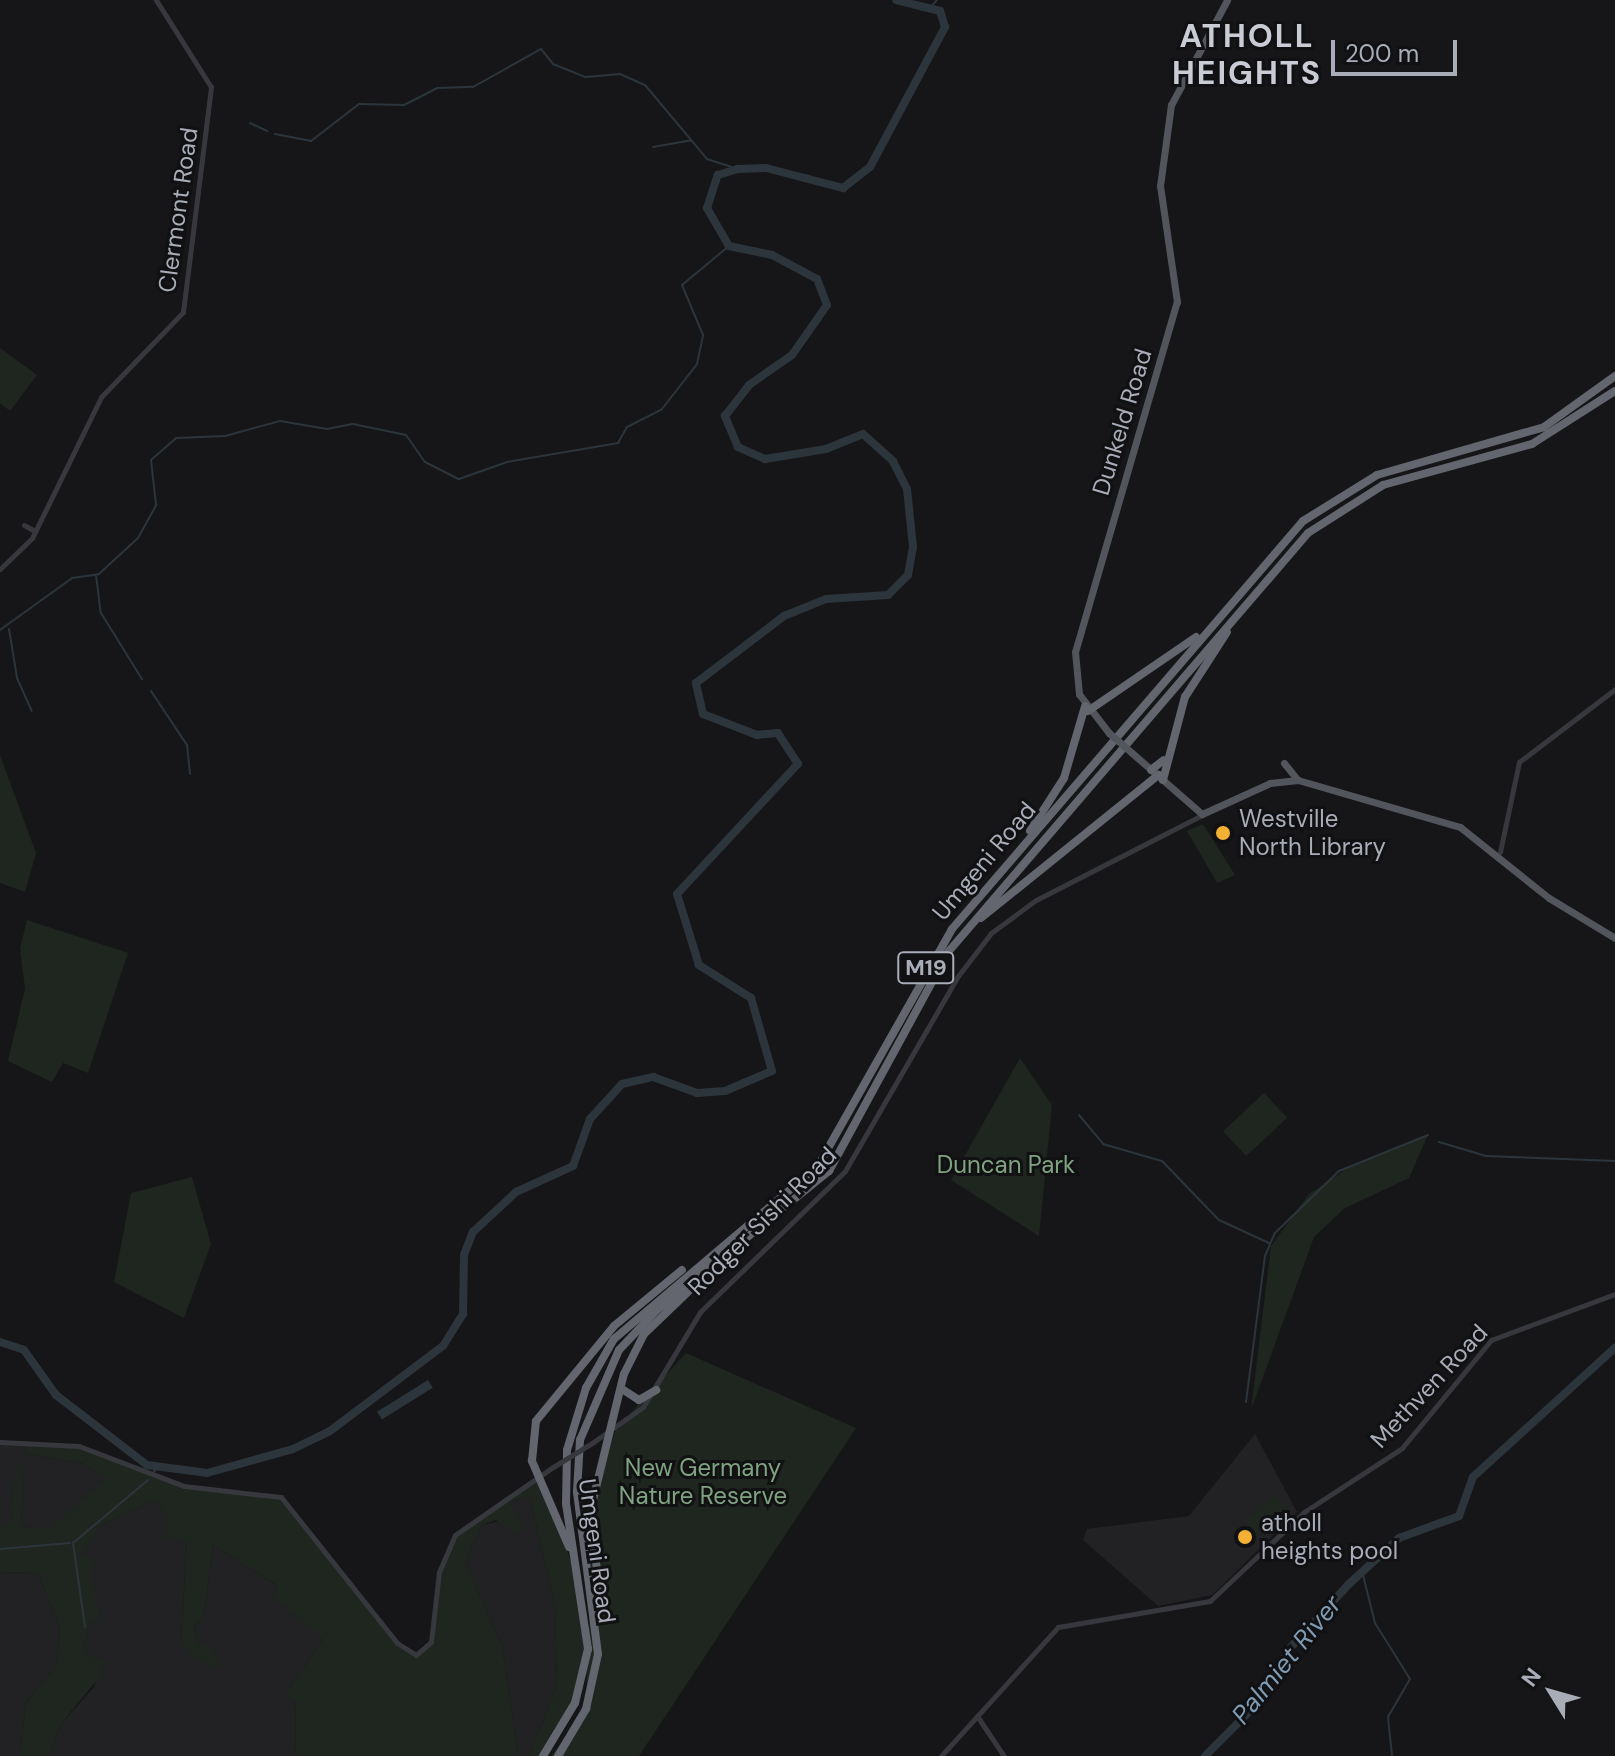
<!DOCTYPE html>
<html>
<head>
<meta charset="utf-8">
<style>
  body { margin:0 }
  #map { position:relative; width:1615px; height:1756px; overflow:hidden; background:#161618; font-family:"DM Sans",sans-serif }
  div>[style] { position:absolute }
  .built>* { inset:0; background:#222225 }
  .green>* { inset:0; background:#1e261f; transform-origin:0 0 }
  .water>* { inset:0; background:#2c353c; transform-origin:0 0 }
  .stream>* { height:2px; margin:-1px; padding:0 1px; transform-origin:1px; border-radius:1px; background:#2c353c }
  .river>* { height:8px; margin:-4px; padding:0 4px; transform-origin:4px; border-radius:4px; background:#2c353c }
  .minor>* { height:5px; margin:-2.5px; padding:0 2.5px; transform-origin:2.5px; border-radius:2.5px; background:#37383d }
  .major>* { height:7px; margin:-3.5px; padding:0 3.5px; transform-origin:3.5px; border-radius:3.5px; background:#53555c }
  .highway>* { height:8px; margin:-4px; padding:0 4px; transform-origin:4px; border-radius:4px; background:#63666e }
  .minor-bridge>* { height:5px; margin:-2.5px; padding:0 2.5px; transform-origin:2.5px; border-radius:2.5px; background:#37383d }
  .major-bridge>* { height:7px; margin:-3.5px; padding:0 3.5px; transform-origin:3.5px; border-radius:3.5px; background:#53555c }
  .dots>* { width:22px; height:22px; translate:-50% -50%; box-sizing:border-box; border:4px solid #111113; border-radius:50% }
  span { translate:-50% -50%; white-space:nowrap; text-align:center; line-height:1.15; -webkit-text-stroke:6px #111113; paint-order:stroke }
  .shield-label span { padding:2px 6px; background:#111113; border:2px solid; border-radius:6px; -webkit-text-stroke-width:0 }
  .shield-label { font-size:22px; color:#a8adb8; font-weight:700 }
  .street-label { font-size:24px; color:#a8adb8 }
  .poi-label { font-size:24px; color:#a8adb8 }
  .left { translate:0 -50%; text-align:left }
  .park-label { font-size:24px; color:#7fa381 }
  .water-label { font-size:26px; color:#7f9bb3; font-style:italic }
  .district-label { font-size:32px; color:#c9ccd4; font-weight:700; letter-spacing:2px }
  .north { position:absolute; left:1511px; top:1652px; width:80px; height:80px; -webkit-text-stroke:6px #111113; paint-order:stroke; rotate:307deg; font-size:22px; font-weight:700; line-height:32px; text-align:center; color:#a8adb8 }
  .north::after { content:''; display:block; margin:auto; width:28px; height:36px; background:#a8adb8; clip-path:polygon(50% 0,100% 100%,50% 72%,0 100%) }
  .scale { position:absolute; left:1331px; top:40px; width:126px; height:36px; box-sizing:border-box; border:4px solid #a8adb8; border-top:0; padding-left:10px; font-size:24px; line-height:28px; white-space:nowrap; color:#a8adb8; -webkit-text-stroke:6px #111113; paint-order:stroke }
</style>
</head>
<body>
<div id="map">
  <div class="built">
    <i style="clip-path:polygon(1255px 1434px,1297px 1512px,1212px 1595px,1158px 1606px,1083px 1540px,1087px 1529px,1189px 1516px)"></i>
    <i style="clip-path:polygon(0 1442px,26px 1443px,25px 1453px,84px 1464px,107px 1479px,49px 1530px,21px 1527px,23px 1482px,16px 1468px,11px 1522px,0 1529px)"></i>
    <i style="clip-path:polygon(529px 1495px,555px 1604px,557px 1687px,529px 1756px,518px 1756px,502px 1646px,465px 1562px,482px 1525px,500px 1521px,513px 1534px,511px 1503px)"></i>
    <i style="clip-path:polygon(155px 1500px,187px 1541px,181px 1640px,199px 1646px,194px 1625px,203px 1619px,213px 1545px,278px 1586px,323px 1639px,285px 1695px,296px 1703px,295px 1756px,49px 1756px,60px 1725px,94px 1687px,103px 1660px,89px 1657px,84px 1644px,90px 1622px,101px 1619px,79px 1555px,103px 1524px)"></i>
    <i style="clip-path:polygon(0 1572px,38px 1573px,60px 1628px,57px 1665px,26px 1703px,20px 1756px,0 1756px)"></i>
  </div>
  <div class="green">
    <i style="clip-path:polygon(0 348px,37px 375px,10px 411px,0 403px)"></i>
    <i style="clip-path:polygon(0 755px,36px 853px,25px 892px,0 883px)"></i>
    <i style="clip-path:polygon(1203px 824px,1235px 875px,1217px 883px,1187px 831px)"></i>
    <i style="clip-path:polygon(27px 920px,128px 953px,88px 1073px,63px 1063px,52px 1082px,8px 1061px,25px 989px,20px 948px)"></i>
    <i style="clip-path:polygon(1020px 1058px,1052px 1105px,1039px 1236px,951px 1180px)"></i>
    <i style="left:1264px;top:1093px;width:34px;height:56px;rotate:47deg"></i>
    <i style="clip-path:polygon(1428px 1135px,1409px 1178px,1345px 1208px,1314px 1237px,1251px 1410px,1271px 1246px,1309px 1194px,1351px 1166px)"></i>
    <i style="clip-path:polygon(192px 1177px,211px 1244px,184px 1318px,114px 1282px,131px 1193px)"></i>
    <i style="clip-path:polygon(686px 1353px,856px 1428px,639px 1756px,551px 1756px,586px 1709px,588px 1640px,581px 1683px,542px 1756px,529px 1756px,557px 1687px,555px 1604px,529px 1495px,511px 1503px,523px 1531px,513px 1534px,496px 1520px,482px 1525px,465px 1562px,502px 1646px,518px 1756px,295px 1756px,296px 1703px,285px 1695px,323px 1639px,274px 1597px,277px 1585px,213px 1545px,203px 1619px,194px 1625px,199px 1646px,210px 1644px,220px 1664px,211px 1668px,191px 1654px,181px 1640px,187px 1542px,165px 1537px,168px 1517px,155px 1500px,103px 1524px,80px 1555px,95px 1560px,90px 1576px,101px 1619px,90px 1622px,84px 1644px,89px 1656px,104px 1660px,102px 1674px,60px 1725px,49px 1756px,20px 1756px,26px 1703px,57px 1665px,60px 1628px,38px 1573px,0 1572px,0 1529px,11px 1521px,15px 1468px,21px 1465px,23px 1482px,21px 1527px,49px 1529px,106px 1479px,84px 1464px,25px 1453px,26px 1443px,67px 1444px,183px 1486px,280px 1497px,397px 1644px,418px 1655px,432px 1641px,439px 1577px,457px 1533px,537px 1478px,558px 1515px,589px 1630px,591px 1500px,616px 1429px)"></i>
    <i style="left:1274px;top:1495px;width:19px;height:40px;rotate:47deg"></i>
  </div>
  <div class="water">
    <i style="left:428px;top:1380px;width:9px;height:60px;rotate:58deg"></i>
  </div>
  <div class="stream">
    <i style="left:930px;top:8px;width:11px;rotate:-49deg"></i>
    <i style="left:250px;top:123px;width:19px;rotate:25deg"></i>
    <i style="left:275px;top:134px;width:37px;rotate:11deg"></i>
    <i style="left:311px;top:141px;width:61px;rotate:-37.6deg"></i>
    <i style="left:359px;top:104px;width:45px;rotate:1.3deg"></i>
    <i style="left:404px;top:105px;width:38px;rotate:-27deg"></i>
    <i style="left:438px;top:88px;width:35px;rotate:-2deg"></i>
    <i style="left:473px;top:87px;width:78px;rotate:-29.2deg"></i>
    <i style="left:541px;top:49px;width:19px;rotate:51deg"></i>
    <i style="left:553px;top:64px;width:35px;rotate:22deg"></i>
    <i style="left:586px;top:77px;width:34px;rotate:-5deg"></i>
    <i style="left:620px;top:74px;width:27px;rotate:24deg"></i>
    <i style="left:645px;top:85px;width:97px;rotate:50deg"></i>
    <i style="left:707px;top:159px;width:33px;rotate:18deg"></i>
    <i style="left:653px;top:147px;width:39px;rotate:-10deg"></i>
    <i style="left:96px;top:575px;width:38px;rotate:83deg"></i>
    <i style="left:101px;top:613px;width:78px;rotate:58.2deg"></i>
    <i style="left:9px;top:629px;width:50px;rotate:80.7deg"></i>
    <i style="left:17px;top:678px;width:36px;rotate:66deg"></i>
    <i style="left:0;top:630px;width:89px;rotate:-35.8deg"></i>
    <i style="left:72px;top:578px;width:27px;rotate:-8deg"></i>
    <i style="left:99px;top:574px;width:53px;rotate:-42.7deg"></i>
    <i style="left:138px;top:538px;width:38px;rotate:-61deg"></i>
    <i style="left:156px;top:505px;width:45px;rotate:-96.3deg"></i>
    <i style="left:151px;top:460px;width:33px;rotate:-41deg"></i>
    <i style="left:176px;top:438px;width:49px;rotate:-2.3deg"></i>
    <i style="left:225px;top:436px;width:57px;rotate:-15.3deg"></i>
    <i style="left:280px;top:421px;width:48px;rotate:9.7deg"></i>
    <i style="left:327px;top:429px;width:26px;rotate:-11deg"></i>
    <i style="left:353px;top:424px;width:54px;rotate:11.7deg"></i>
    <i style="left:406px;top:435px;width:33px;rotate:55deg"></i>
    <i style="left:425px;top:462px;width:38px;rotate:27deg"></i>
    <i style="left:459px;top:479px;width:51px;rotate:-19.5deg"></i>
    <i style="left:507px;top:462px;width:113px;rotate:-9.7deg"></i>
    <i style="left:618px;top:443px;width:18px;rotate:-61deg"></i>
    <i style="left:627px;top:427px;width:39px;rotate:-27deg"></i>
    <i style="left:662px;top:409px;width:57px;rotate:-52.1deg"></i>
    <i style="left:697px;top:364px;width:30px;rotate:-78deg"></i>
    <i style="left:703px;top:335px;width:54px;rotate:-112.8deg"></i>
    <i style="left:682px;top:285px;width:61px;rotate:-39.7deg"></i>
    <i style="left:151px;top:691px;width:65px;rotate:56.3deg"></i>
    <i style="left:187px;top:745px;width:29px;rotate:84deg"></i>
    <i style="left:1079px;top:1115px;width:38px;rotate:50deg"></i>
    <i style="left:1103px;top:1144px;width:61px;rotate:16.1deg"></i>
    <i style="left:1162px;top:1161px;width:82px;rotate:46deg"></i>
    <i style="left:1219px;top:1220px;width:55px;rotate:24.7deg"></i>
    <i style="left:1439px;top:1142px;width:49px;rotate:16.6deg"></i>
    <i style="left:1486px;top:1156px;width:129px;rotate:2.2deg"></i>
    <i style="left:1246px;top:1402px;width:147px;rotate:-82.6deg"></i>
    <i style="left:1265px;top:1256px;width:25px;rotate:-67deg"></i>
    <i style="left:1275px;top:1233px;width:89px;rotate:-44.1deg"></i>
    <i style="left:1339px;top:1171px;width:96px;rotate:-22deg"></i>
    <i style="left:154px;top:1471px;width:4px;rotate:-27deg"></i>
    <i style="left:0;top:1549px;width:70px;rotate:-4.9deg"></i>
    <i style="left:1362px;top:1571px;width:54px;rotate:76deg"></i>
    <i style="left:1375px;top:1623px;width:66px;rotate:58deg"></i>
    <i style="left:1410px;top:1679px;width:44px;rotate:120.1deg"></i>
    <i style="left:1388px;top:1717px;width:39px;rotate:84deg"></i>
    <i style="left:85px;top:1627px;width:85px;rotate:-98.1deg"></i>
    <i style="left:73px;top:1543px;width:98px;rotate:-40deg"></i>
  </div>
  <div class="river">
    <i style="left:0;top:1342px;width:25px;rotate:18deg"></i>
    <i style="left:24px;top:1350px;width:55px;rotate:54.6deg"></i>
    <i style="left:56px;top:1395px;width:115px;rotate:37.6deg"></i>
    <i style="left:147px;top:1465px;width:61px;rotate:7.6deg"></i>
    <i style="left:207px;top:1473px;width:89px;rotate:-15.6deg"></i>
    <i style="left:293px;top:1449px;width:41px;rotate:-25.9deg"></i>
    <i style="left:330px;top:1431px;width:141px;rotate:-37deg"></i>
    <i style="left:443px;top:1346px;width:38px;rotate:-58deg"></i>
    <i style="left:463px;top:1314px;width:59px;rotate:-89deg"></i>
    <i style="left:464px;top:1255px;width:25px;rotate:-69deg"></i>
    <i style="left:473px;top:1232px;width:59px;rotate:-42.9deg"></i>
    <i style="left:516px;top:1192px;width:63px;rotate:-24.5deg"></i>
    <i style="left:573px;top:1166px;width:50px;rotate:-70.1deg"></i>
    <i style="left:590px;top:1119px;width:47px;rotate:-47.6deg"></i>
    <i style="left:622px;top:1084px;width:32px;rotate:-13deg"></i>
    <i style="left:653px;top:1077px;width:47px;rotate:20deg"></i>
    <i style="left:697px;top:1093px;width:28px;rotate:-4deg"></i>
    <i style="left:725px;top:1091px;width:51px;rotate:-23.1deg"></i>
    <i style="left:772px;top:1071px;width:76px;rotate:-106deg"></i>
    <i style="left:751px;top:998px;width:62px;rotate:-147.6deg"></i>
    <i style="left:699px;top:965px;width:74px;rotate:-107.2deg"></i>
    <i style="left:677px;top:894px;width:178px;rotate:-47.1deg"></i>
    <i style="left:798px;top:764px;width:37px;rotate:-123deg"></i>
    <i style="left:778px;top:733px;width:21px;rotate:175deg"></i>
    <i style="left:757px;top:735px;width:58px;rotate:-158.7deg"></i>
    <i style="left:703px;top:714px;width:32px;rotate:-103deg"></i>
    <i style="left:696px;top:683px;width:111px;rotate:-37.3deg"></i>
    <i style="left:784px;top:616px;width:45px;rotate:-22deg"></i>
    <i style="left:826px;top:599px;width:62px;rotate:-3.7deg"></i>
    <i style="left:888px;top:595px;width:28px;rotate:-45deg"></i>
    <i style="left:908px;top:575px;width:28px;rotate:-80deg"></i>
    <i style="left:913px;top:547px;width:58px;rotate:-95.9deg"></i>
    <i style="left:907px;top:489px;width:31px;rotate:-117deg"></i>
    <i style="left:893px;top:461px;width:40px;rotate:-138deg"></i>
    <i style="left:863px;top:434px;width:40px;rotate:158deg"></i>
    <i style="left:826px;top:449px;width:62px;rotate:170.7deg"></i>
    <i style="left:765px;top:459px;width:30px;rotate:-156deg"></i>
    <i style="left:738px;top:447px;width:34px;rotate:-113deg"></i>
    <i style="left:725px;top:416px;width:39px;rotate:-52deg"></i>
    <i style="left:749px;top:385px;width:52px;rotate:-34.9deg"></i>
    <i style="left:792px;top:355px;width:61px;rotate:-55deg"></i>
    <i style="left:827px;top:305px;width:28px;rotate:-111deg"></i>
    <i style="left:817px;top:279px;width:51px;rotate:-151.9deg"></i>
    <i style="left:772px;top:255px;width:44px;rotate:-168.2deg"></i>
    <i style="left:729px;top:246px;width:44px;rotate:-120.1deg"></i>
    <i style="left:707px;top:208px;width:35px;rotate:-72deg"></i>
    <i style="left:718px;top:175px;width:21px;rotate:-17deg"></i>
    <i style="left:738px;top:169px;width:28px;rotate:-2deg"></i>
    <i style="left:766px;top:168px;width:80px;rotate:14.6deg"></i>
    <i style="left:843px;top:188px;width:34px;rotate:-38deg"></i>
    <i style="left:870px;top:167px;width:159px;rotate:-61.8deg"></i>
    <i style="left:945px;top:27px;width:17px;rotate:-107deg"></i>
    <i style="left:940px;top:11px;width:45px;rotate:-166deg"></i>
    <i style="left:1205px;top:1756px;width:69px;rotate:-45deg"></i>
    <i style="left:1254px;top:1707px;width:70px;rotate:-58.3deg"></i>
    <i style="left:1291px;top:1647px;width:86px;rotate:-47.4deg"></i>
    <i style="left:1349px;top:1584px;width:68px;rotate:-42.6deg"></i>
    <i style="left:1399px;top:1538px;width:64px;rotate:-20.1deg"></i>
    <i style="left:1459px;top:1516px;width:41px;rotate:-70.3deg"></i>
    <i style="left:1473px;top:1477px;width:192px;rotate:-42.3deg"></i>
  </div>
  <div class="minor">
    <i style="left:24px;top:525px;width:13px;rotate:29deg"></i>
    <i style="left:0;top:569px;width:45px;rotate:-44.1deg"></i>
    <i style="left:32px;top:538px;width:157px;rotate:-63.9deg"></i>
    <i style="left:101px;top:397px;width:118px;rotate:-46deg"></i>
    <i style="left:183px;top:312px;width:227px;rotate:-82.9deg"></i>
    <i style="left:211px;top:87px;width:103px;rotate:-122.3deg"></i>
    <i style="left:1500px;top:852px;width:92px;rotate:-78.1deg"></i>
    <i style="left:1519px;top:762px;width:121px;rotate:-37.2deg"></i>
    <i style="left:0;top:1442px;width:79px;rotate:2.9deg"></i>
    <i style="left:79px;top:1446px;width:112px;rotate:20.9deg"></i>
    <i style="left:184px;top:1486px;width:98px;rotate:6.5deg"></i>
    <i style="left:281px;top:1497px;width:186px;rotate:51.5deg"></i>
    <i style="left:397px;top:1643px;width:22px;rotate:32deg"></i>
    <i style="left:416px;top:1655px;width:20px;rotate:-41deg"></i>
    <i style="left:431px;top:1642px;width:70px;rotate:-83.5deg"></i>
    <i style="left:439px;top:1572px;width:40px;rotate:-66.6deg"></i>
    <i style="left:455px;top:1535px;width:119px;rotate:-34.8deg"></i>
    <i style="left:592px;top:1443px;width:62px;rotate:-35.2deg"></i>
    <i style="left:643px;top:1407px;width:111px;rotate:-59deg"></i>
    <i style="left:700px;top:1312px;width:202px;rotate:-44.2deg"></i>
    <i style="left:845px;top:1171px;width:225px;rotate:-59.9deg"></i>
    <i style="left:958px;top:976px;width:54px;rotate:-52.5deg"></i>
    <i style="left:991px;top:933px;width:56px;rotate:-36.3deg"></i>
    <i style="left:1036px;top:900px;width:186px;rotate:-27.1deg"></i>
    <i style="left:977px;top:1716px;width:48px;rotate:56deg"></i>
    <i style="left:941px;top:1756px;width:174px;rotate:-47.8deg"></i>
    <i style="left:1058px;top:1627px;width:154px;rotate:-9.7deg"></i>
    <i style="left:1210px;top:1601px;width:129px;rotate:-43.4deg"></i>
    <i style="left:1304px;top:1512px;width:117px;rotate:-33.1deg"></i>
    <i style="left:1402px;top:1448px;width:140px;rotate:-50.5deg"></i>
    <i style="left:1491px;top:1340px;width:132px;rotate:-20.4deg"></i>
  </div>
  <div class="major">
    <i style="left:1109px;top:733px;width:49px;rotate:-127.6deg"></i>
    <i style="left:1079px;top:694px;width:42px;rotate:-95.4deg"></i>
    <i style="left:1075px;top:652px;width:365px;rotate:-73.8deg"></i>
    <i style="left:1177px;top:302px;width:117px;rotate:-98.3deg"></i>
    <i style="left:1160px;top:186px;width:82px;rotate:-82.3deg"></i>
    <i style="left:1171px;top:105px;width:119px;rotate:-61.9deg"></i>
    <i style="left:1132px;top:753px;width:93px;rotate:41.1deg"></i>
    <i style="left:1202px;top:814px;width:75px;rotate:-24.5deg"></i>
    <i style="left:1270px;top:783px;width:28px;rotate:-6deg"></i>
    <i style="left:1298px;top:780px;width:169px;rotate:16.2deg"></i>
    <i style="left:1460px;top:827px;width:114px;rotate:38.6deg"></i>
    <i style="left:1549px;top:898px;width:77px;rotate:31.2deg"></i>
    <i style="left:1284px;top:763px;width:22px;rotate:51deg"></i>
  </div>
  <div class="highway">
    <i style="left:1088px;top:711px;width:131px;rotate:-34.4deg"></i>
    <i style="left:1151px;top:770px;width:16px;rotate:-38deg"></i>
    <i style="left:1163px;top:780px;width:86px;rotate:-75.2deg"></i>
    <i style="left:1185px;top:697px;width:77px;rotate:-57.1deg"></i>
    <i style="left:1030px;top:831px;width:63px;rotate:-57.3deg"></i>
    <i style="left:1064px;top:778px;width:75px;rotate:-73.7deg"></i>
    <i style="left:981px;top:918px;width:228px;rotate:-38.9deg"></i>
    <i style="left:622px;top:1389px;width:20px;rotate:33deg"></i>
    <i style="left:639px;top:1400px;width:20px;rotate:-30deg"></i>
    <i style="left:569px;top:1547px;width:94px;rotate:-113.3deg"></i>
    <i style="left:532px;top:1461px;width:40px;rotate:-84.3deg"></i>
    <i style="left:536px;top:1421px;width:123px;rotate:-50.6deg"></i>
    <i style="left:614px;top:1326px;width:88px;rotate:-39.5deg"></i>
    <i style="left:602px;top:1602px;width:87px;rotate:-98.6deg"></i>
    <i style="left:589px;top:1516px;width:146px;rotate:-76.2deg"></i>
    <i style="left:624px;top:1374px;width:45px;rotate:-63.4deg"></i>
    <i style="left:644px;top:1334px;width:66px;rotate:-43.8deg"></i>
    <i style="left:543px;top:1756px;width:62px;rotate:-58.9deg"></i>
    <i style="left:575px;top:1703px;width:56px;rotate:-76.5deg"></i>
    <i style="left:588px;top:1649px;width:147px;rotate:-98.6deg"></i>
    <i style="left:566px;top:1504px;width:54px;rotate:-88.9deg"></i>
    <i style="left:567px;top:1450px;width:65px;rotate:-73deg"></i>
    <i style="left:586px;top:1388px;width:56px;rotate:-60.3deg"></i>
    <i style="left:614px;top:1339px;width:267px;rotate:-40.3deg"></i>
    <i style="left:818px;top:1166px;width:272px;rotate:-60.5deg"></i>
    <i style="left:952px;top:929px;width:538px;rotate:-49.29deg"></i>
    <i style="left:1303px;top:521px;width:87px;rotate:-31.9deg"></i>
    <i style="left:1377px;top:475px;width:174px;rotate:-16deg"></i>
    <i style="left:1544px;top:427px;width:87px;rotate:-35.7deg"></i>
    <i style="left:558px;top:1756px;width:55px;rotate:-59.2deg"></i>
    <i style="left:586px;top:1709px;width:56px;rotate:-77.7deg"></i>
    <i style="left:598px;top:1654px;width:163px;rotate:-97.4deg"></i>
    <i style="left:577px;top:1492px;width:52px;rotate:-86.7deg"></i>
    <i style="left:580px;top:1440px;width:98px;rotate:-66.6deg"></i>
    <i style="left:619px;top:1350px;width:54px;rotate:-46.5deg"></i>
    <i style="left:656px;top:1311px;width:223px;rotate:-39deg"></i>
    <i style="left:829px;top:1171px;width:251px;rotate:-61.4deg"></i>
    <i style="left:949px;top:951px;width:551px;rotate:-49.34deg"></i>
    <i style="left:1308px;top:533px;width:89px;rotate:-32.6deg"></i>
    <i style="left:1383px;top:485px;width:155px;rotate:-15.4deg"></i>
    <i style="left:1532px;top:444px;width:98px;rotate:-32.6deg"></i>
  </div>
  <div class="minor-bridge">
    <i style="left:553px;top:1467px;width:46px;rotate:-31.6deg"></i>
  </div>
  <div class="major-bridge">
    <i style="left:1109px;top:733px;width:30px;rotate:41deg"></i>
  </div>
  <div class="dots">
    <i style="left:1223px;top:833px;background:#f2b134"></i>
    <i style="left:1245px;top:1537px;background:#f2b134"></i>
  </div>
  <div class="shield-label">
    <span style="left:926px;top:968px">M19</span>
  </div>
  <div class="street-label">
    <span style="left:178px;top:210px;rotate:-82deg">Clermont Road</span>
    <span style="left:1122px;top:422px;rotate:-73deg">Dunkeld Road</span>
    <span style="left:984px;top:861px;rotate:-50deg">Umgeni Road</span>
    <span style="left:762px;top:1221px;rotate:-45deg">Rodger Sishi Road</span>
    <span style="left:1429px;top:1386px;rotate:-47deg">Methven Road</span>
    <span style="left:597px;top:1551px;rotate:82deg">Umgeni Road</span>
  </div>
  <div class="poi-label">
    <span class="left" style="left:1239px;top:833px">Westville<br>North Library</span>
    <span class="left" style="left:1261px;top:1537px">atholl<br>heights pool</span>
  </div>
  <div class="park-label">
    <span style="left:1006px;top:1165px">Duncan Park</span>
    <span style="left:703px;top:1482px">New Germany<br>Nature Reserve</span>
  </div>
  <div class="water-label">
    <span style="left:1287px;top:1660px;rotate:-51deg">Palmiet River</span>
  </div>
  <div class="district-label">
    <span style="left:1247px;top:55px">ATHOLL<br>HEIGHTS</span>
  </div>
  <div class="north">N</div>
  <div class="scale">200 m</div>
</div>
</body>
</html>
